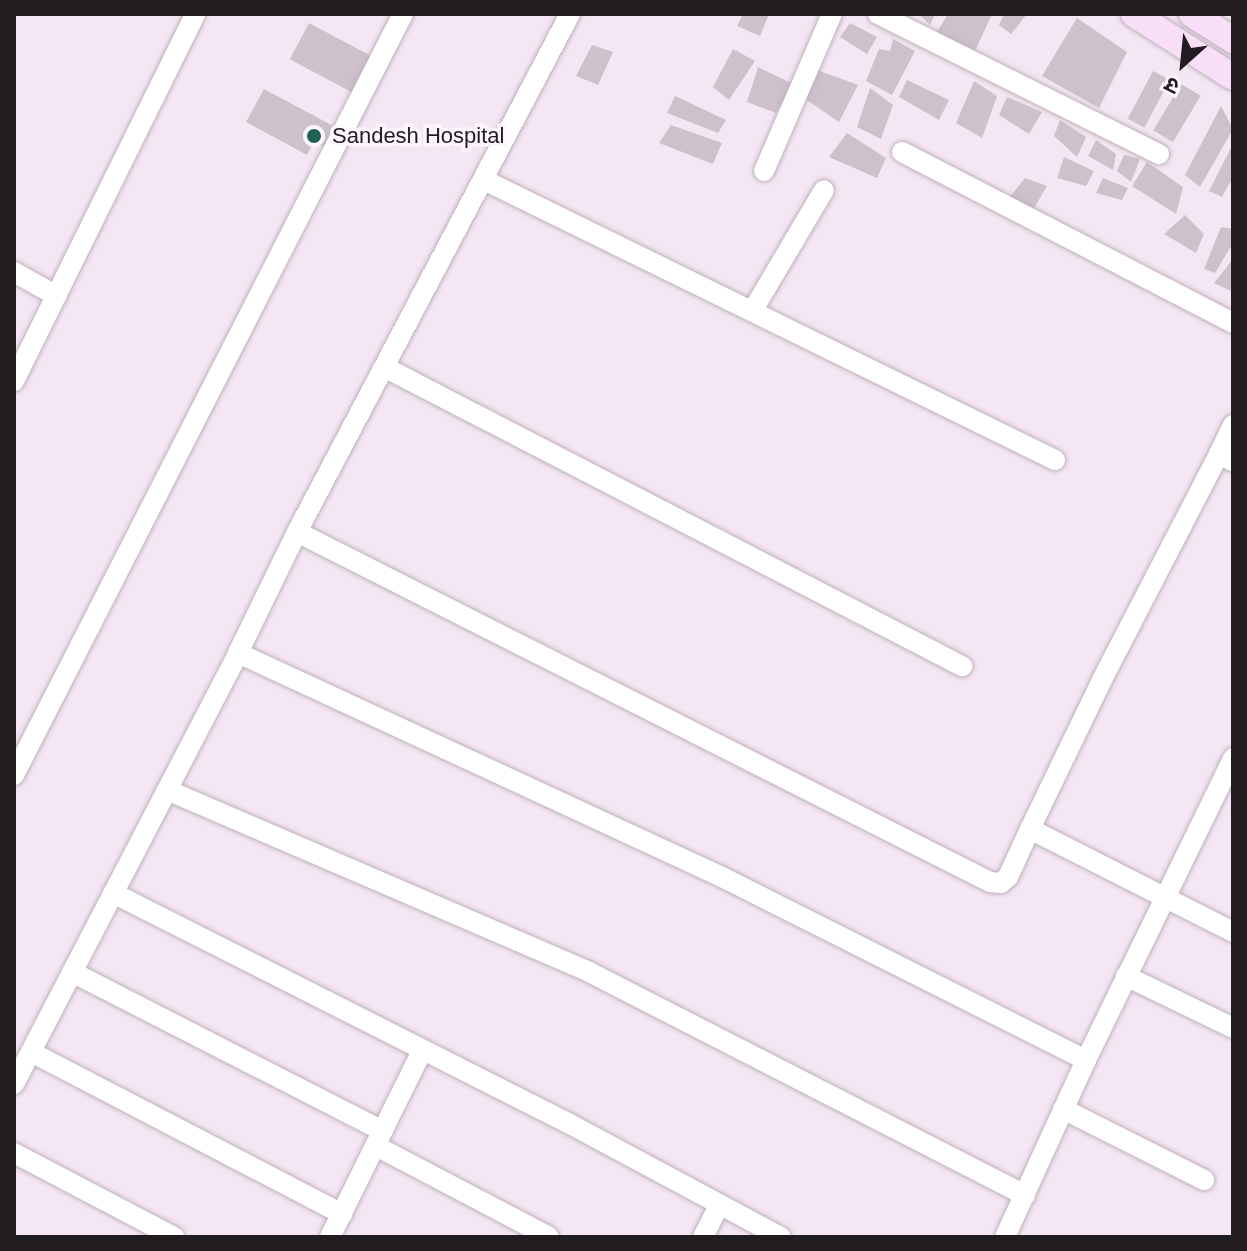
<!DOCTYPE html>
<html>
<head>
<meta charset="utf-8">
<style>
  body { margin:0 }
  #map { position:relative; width:1247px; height:1251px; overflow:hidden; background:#f4e7f3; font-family:Arial,"Noto Sans Devanagari",sans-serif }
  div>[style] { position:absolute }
  .building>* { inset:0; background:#cdc1cc; transform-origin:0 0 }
  .roads { filter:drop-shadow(0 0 2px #bdb1bc) drop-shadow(0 0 2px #bdb1bc) }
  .street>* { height:20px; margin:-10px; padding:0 10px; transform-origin:10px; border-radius:10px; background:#fff }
  .secondary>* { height:26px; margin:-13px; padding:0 13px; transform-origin:13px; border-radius:13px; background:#f9def8 }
  .dots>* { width:22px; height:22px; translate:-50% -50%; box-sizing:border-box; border:4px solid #fef6fe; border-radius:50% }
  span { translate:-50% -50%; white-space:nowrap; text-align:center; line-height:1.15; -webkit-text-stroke:7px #fef6fe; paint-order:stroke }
  .poi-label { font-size:22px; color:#211c20 }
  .left { translate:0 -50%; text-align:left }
  .frame { position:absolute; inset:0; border:16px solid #211c20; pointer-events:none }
  .north { position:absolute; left:1143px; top:24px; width:80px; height:80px; -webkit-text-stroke:6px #fef6fe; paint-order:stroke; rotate:207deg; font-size:22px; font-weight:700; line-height:32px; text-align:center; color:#211c20 }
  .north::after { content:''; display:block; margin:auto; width:28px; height:36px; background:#211c20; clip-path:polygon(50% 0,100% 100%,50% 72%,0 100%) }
</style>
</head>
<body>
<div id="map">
  <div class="building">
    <i style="clip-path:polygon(743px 14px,769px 14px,760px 36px,737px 26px)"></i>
    <i style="clip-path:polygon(919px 14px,935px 14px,930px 25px)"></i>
    <i style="clip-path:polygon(948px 14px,992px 14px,975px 51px,937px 32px)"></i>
    <i style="clip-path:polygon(1004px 14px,1027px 14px,1011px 34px,999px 25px)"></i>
    <i style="clip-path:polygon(1077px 18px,1127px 52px,1099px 108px,1042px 76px)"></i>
    <i style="left:309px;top:23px;width:73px;height:41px;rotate:28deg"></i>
    <i style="clip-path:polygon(850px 23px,877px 37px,867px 54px,840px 37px)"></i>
    <i style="clip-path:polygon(893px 39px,915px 51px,892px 95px,866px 81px,879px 49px,890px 51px)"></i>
    <i style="clip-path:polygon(592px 45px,613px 52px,598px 85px,576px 76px)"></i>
    <i style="clip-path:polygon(733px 49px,755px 61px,729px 100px,713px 87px)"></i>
    <i style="clip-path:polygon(758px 67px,793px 84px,776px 113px,747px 102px)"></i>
    <i style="clip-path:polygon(817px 70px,858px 85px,839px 122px,804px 98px)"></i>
    <i style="left:1153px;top:71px;width:19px;height:54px;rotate:28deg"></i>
    <i style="clip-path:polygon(907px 80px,949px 100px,939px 120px,899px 97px)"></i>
    <i style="clip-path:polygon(974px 81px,997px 96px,982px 138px,956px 123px)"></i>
    <i style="left:1181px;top:84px;width:23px;height:54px;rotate:31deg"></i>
    <i style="clip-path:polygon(870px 88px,893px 105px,881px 139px,857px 127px)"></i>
    <i style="clip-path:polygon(264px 89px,335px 127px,324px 147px,314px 142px,307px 155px,246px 122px)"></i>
    <i style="clip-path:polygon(675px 96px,726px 120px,718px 133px,667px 113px)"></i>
    <i style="clip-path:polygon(1007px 97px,1042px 112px,1029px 134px,999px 115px)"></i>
    <i style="clip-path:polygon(1221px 106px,1233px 129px,1200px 187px,1185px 175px)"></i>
    <i style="clip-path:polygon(1060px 120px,1086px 137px,1077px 157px,1054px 136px)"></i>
    <i style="clip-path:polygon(671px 125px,722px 143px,713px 164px,659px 143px)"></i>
    <i style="clip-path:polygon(847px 133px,886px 158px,877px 178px,829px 157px)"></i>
    <i style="clip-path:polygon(1096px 140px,1116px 154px,1113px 170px,1088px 156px)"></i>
    <i style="clip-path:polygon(1233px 144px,1233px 177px,1222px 197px,1209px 191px)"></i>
    <i style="clip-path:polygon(1124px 155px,1140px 159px,1131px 182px,1117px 171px)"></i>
    <i style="clip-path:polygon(1064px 157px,1094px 171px,1086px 186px,1057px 178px)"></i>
    <i style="clip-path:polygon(1147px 162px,1183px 187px,1176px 214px,1132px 186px)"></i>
    <i style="clip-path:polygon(1025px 178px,1047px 186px,1034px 208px,1009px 198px)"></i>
    <i style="clip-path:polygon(1103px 178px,1128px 188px,1122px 200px,1096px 193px)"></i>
    <i style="clip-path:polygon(1185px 215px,1204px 234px,1196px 253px,1164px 234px)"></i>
    <i style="clip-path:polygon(1221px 227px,1233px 229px,1233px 243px,1215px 273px,1204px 269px)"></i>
    <i style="clip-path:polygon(1233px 259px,1233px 292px,1214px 283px)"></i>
  </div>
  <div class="roads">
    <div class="street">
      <i style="left:878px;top:14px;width:314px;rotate:26.5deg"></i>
      <i style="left:902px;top:152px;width:373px;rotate:27.3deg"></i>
      <i style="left:764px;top:171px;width:171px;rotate:-66.6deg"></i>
      <i style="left:484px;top:180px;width:636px;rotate:26.12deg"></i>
      <i style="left:14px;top:272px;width:49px;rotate:29.2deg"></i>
      <i style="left:753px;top:310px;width:139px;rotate:-59.4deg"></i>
      <i style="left:386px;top:368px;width:649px;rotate:27.36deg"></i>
      <i style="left:14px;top:381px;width:409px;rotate:-63.7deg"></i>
      <i style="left:1233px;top:425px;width:32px;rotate:116deg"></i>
      <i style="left:1219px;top:454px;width:16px;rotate:27deg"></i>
      <i style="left:1219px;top:454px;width:252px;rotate:117.4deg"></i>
      <i style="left:1103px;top:678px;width:168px;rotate:115.8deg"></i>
      <i style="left:1030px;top:829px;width:228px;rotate:26.9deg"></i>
      <i style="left:297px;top:532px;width:776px;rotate:26.8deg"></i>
      <i style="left:990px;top:882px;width:11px;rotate:5deg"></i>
      <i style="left:1001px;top:883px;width:9px;rotate:-41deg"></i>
      <i style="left:1008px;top:877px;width:53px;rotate:-65.4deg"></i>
      <i style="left:238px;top:653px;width:533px;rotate:24.84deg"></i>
      <i style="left:722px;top:877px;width:407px;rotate:26.7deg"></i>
      <i style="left:14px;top:775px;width:855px;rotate:-62.93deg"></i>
      <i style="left:167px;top:790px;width:460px;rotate:23.3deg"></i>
      <i style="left:589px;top:972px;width:490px;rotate:27.1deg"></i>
      <i style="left:113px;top:893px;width:512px;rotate:26.82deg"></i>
      <i style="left:570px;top:1124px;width:239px;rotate:28.2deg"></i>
      <i style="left:72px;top:972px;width:349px;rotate:27.1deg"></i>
      <i style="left:1126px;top:976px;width:119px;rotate:25.9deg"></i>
      <i style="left:31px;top:1052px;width:351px;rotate:27.5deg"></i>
      <i style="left:14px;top:1084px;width:486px;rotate:-62.5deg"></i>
      <i style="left:238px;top:653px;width:135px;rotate:-64deg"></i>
      <i style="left:297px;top:532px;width:586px;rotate:-62.21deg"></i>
      <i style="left:1063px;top:1109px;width:158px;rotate:26.7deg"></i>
      <i style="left:376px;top:1146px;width:195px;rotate:27.7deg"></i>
      <i style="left:14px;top:1153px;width:181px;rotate:27.7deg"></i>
      <i style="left:330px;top:1237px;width:208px;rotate:-63.7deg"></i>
      <i style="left:703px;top:1237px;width:36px;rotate:-63deg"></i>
      <i style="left:1005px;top:1237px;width:195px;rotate:-65.4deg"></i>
      <i style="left:1086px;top:1060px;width:336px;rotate:-64deg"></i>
    </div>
    <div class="secondary">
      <i style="left:1134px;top:14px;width:117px;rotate:32.5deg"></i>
      <i style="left:1192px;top:14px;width:49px;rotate:32.4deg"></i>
    </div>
  </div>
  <div class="dots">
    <i style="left:314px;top:136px;background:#1d6457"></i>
  </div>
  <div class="poi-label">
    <span class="left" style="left:332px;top:136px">Sandesh Hospital</span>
  </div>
  <div class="frame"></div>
  <div class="north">उ</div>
</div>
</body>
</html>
